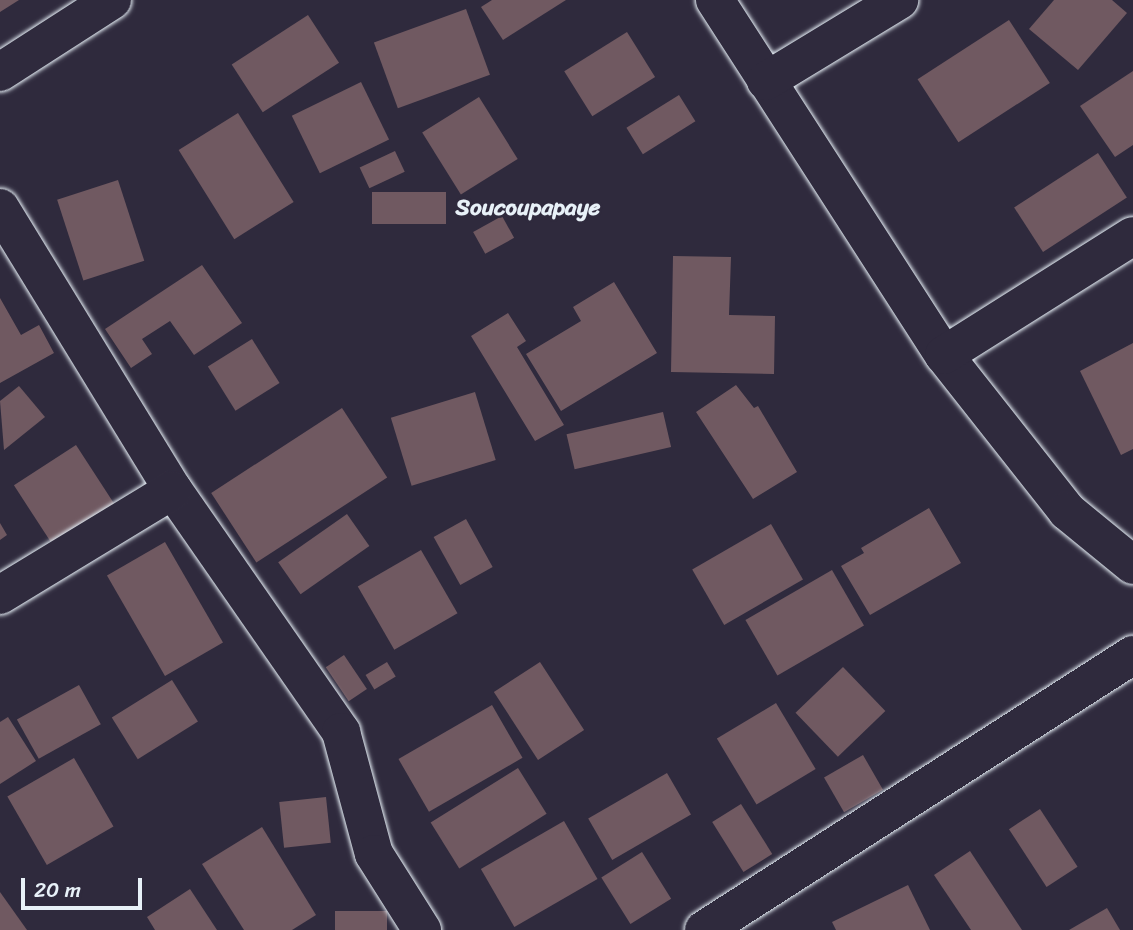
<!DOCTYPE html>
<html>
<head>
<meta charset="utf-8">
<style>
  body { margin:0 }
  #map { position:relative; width:1133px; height:930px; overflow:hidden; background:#2f2a3d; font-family:Sriracha,sans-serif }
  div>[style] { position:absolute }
  .building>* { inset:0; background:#705961; transform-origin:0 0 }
  .roads { filter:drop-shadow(0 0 2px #e8f1f8) drop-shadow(0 0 2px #e8f1f8) }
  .street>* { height:38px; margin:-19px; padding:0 19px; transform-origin:19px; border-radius:19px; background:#2f2a3d }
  span { translate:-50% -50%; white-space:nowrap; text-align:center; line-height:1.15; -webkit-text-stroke:5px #2f2a3d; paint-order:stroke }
  .neighbourhood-label { font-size:23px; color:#e8f1f8; font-weight:700 }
  .scale { position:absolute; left:21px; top:878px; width:121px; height:32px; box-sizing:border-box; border:4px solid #e8f1f8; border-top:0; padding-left:9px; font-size:21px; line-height:24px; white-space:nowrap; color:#e8f1f8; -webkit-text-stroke:5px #2f2a3d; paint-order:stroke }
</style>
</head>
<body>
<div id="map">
  <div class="building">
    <i style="clip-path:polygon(0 0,19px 0,0 12px)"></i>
    <i style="clip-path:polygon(492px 0,566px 0,503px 40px,481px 7px)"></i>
    <i style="clip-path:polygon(1054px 0,1112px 0,1127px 13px,1078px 70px,1029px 29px)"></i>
    <i style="left:466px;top:9px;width:70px;height:98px;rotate:70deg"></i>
    <i style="left:308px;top:15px;width:57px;height:91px;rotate:57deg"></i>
    <i style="left:1009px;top:20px;width:75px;height:109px;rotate:57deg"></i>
    <i style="left:627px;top:32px;width:53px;height:74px;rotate:58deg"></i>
    <i style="clip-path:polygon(1133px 71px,1133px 145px,1115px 157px,1080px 106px)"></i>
    <i style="left:361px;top:82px;width:64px;height:77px;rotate:64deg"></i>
    <i style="left:679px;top:95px;width:31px;height:62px;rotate:58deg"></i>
    <i style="left:479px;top:97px;width:73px;height:67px;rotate:58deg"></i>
    <i style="left:238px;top:113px;width:105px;height:70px;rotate:58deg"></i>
    <i style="left:395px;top:151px;width:23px;height:39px;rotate:65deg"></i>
    <i style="left:1098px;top:153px;width:53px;height:100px;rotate:57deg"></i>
    <i style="left:118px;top:180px;width:85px;height:64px;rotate:72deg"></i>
    <i style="left:372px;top:192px;width:74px;height:32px"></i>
    <i style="left:502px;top:216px;width:25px;height:33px;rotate:61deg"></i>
    <i style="clip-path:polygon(673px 256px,731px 257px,729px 315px,775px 316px,774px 374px,671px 372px)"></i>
    <i style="clip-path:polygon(202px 265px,242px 323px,194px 355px,170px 321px,142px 339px,152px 354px,131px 368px,105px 329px)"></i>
    <i style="clip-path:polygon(614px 282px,657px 353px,561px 411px,526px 354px,581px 321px,573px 307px)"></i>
    <i style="clip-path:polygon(0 298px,21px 335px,39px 325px,54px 353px,0 383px)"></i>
    <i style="clip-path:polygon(508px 313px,526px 341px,517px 347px,564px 425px,535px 441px,471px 336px)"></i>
    <i style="left:252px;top:339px;width:52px;height:52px;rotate:58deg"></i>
    <i style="clip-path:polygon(1133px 343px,1133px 449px,1121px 455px,1080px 371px)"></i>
    <i style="clip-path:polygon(736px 385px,754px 408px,758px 406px,797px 472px,753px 499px,696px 412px)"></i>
    <i style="clip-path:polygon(19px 386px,45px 417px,4px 450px,0 401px)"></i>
    <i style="left:475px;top:392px;width:71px;height:88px;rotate:73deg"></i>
    <i style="left:342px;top:408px;width:83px;height:156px;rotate:57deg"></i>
    <i style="left:663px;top:412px;width:36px;height:99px;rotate:77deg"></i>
    <i style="left:76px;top:445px;width:74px;height:74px;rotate:57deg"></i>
    <i style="clip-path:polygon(929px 508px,961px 563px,870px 615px,841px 566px,864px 553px,861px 548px)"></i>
    <i style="left:347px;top:514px;width:39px;height:84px;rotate:55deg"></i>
    <i style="left:466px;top:519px;width:55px;height:37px;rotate:61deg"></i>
    <i style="clip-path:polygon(0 523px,7px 535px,0 540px)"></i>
    <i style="left:771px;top:524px;width:64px;height:91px;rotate:60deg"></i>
    <i style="left:165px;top:542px;width:116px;height:67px;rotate:60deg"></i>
    <i style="left:421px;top:550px;width:73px;height:73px;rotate:60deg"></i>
    <i style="left:832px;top:570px;width:64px;height:100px;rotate:60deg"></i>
    <i style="left:344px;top:655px;width:41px;height:22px;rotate:56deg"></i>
    <i style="left:387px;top:662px;width:17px;height:25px;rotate:59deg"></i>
    <i style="left:540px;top:662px;width:81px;height:55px;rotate:57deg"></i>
    <i style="left:843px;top:667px;width:61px;height:66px;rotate:46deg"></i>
    <i style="left:172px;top:680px;width:49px;height:71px;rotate:58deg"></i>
    <i style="left:79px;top:685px;width:45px;height:71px;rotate:61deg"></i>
    <i style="left:776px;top:703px;width:77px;height:69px;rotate:59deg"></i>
    <i style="left:492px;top:705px;width:61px;height:108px;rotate:60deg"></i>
    <i style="clip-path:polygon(8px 717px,36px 761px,0 784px,0 722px)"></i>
    <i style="left:863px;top:755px;width:40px;height:45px;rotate:60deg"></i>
    <i style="left:74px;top:758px;width:79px;height:77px;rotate:60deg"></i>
    <i style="left:518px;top:768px;width:54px;height:103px;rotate:58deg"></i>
    <i style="left:667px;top:773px;width:48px;height:91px;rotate:60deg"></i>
    <i style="left:326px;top:797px;width:46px;height:47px;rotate:84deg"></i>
    <i style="left:741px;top:804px;width:59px;height:34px;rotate:58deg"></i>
    <i style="left:1040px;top:809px;width:69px;height:37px;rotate:57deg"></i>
    <i style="left:564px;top:821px;width:67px;height:96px;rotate:60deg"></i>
    <i style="clip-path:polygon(262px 827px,316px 915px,292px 930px,244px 930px,202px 864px)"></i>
    <i style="clip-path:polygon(970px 851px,1022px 930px,971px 930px,934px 875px)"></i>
    <i style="left:642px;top:852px;width:55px;height:48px;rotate:58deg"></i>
    <i style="clip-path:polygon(908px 885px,930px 930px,836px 930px,832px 922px)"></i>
    <i style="clip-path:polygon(190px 889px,217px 930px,155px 930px,147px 917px)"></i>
    <i style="clip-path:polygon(0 892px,27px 930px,0 930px)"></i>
    <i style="clip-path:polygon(1107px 908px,1120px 930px,1069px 930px)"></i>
    <i style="left:387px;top:911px;width:19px;height:52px;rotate:90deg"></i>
  </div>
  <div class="roads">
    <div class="street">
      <i style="left:715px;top:0;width:422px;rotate:57.2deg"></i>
      <i style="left:944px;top:355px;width:199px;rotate:51.7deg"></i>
      <i style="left:1067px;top:511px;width:85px;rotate:39.3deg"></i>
      <i style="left:0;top:72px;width:133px;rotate:-32.7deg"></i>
      <i style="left:766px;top:81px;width:156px;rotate:-31.3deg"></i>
      <i style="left:0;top:208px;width:331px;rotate:58.5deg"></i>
      <i style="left:173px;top:490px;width:295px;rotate:55.2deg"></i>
      <i style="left:341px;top:732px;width:126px;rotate:74.9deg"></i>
      <i style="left:374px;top:854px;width:90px;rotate:57.7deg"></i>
      <i style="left:944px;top:355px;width:223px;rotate:-32.2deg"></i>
      <i style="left:0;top:595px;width:202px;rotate:-31.3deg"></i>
      <i style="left:704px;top:930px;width:510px;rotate:-32.66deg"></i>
    </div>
  </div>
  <div class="neighbourhood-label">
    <span style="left:528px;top:208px">Soucoupapaye</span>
  </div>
  <div class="scale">20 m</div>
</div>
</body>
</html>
